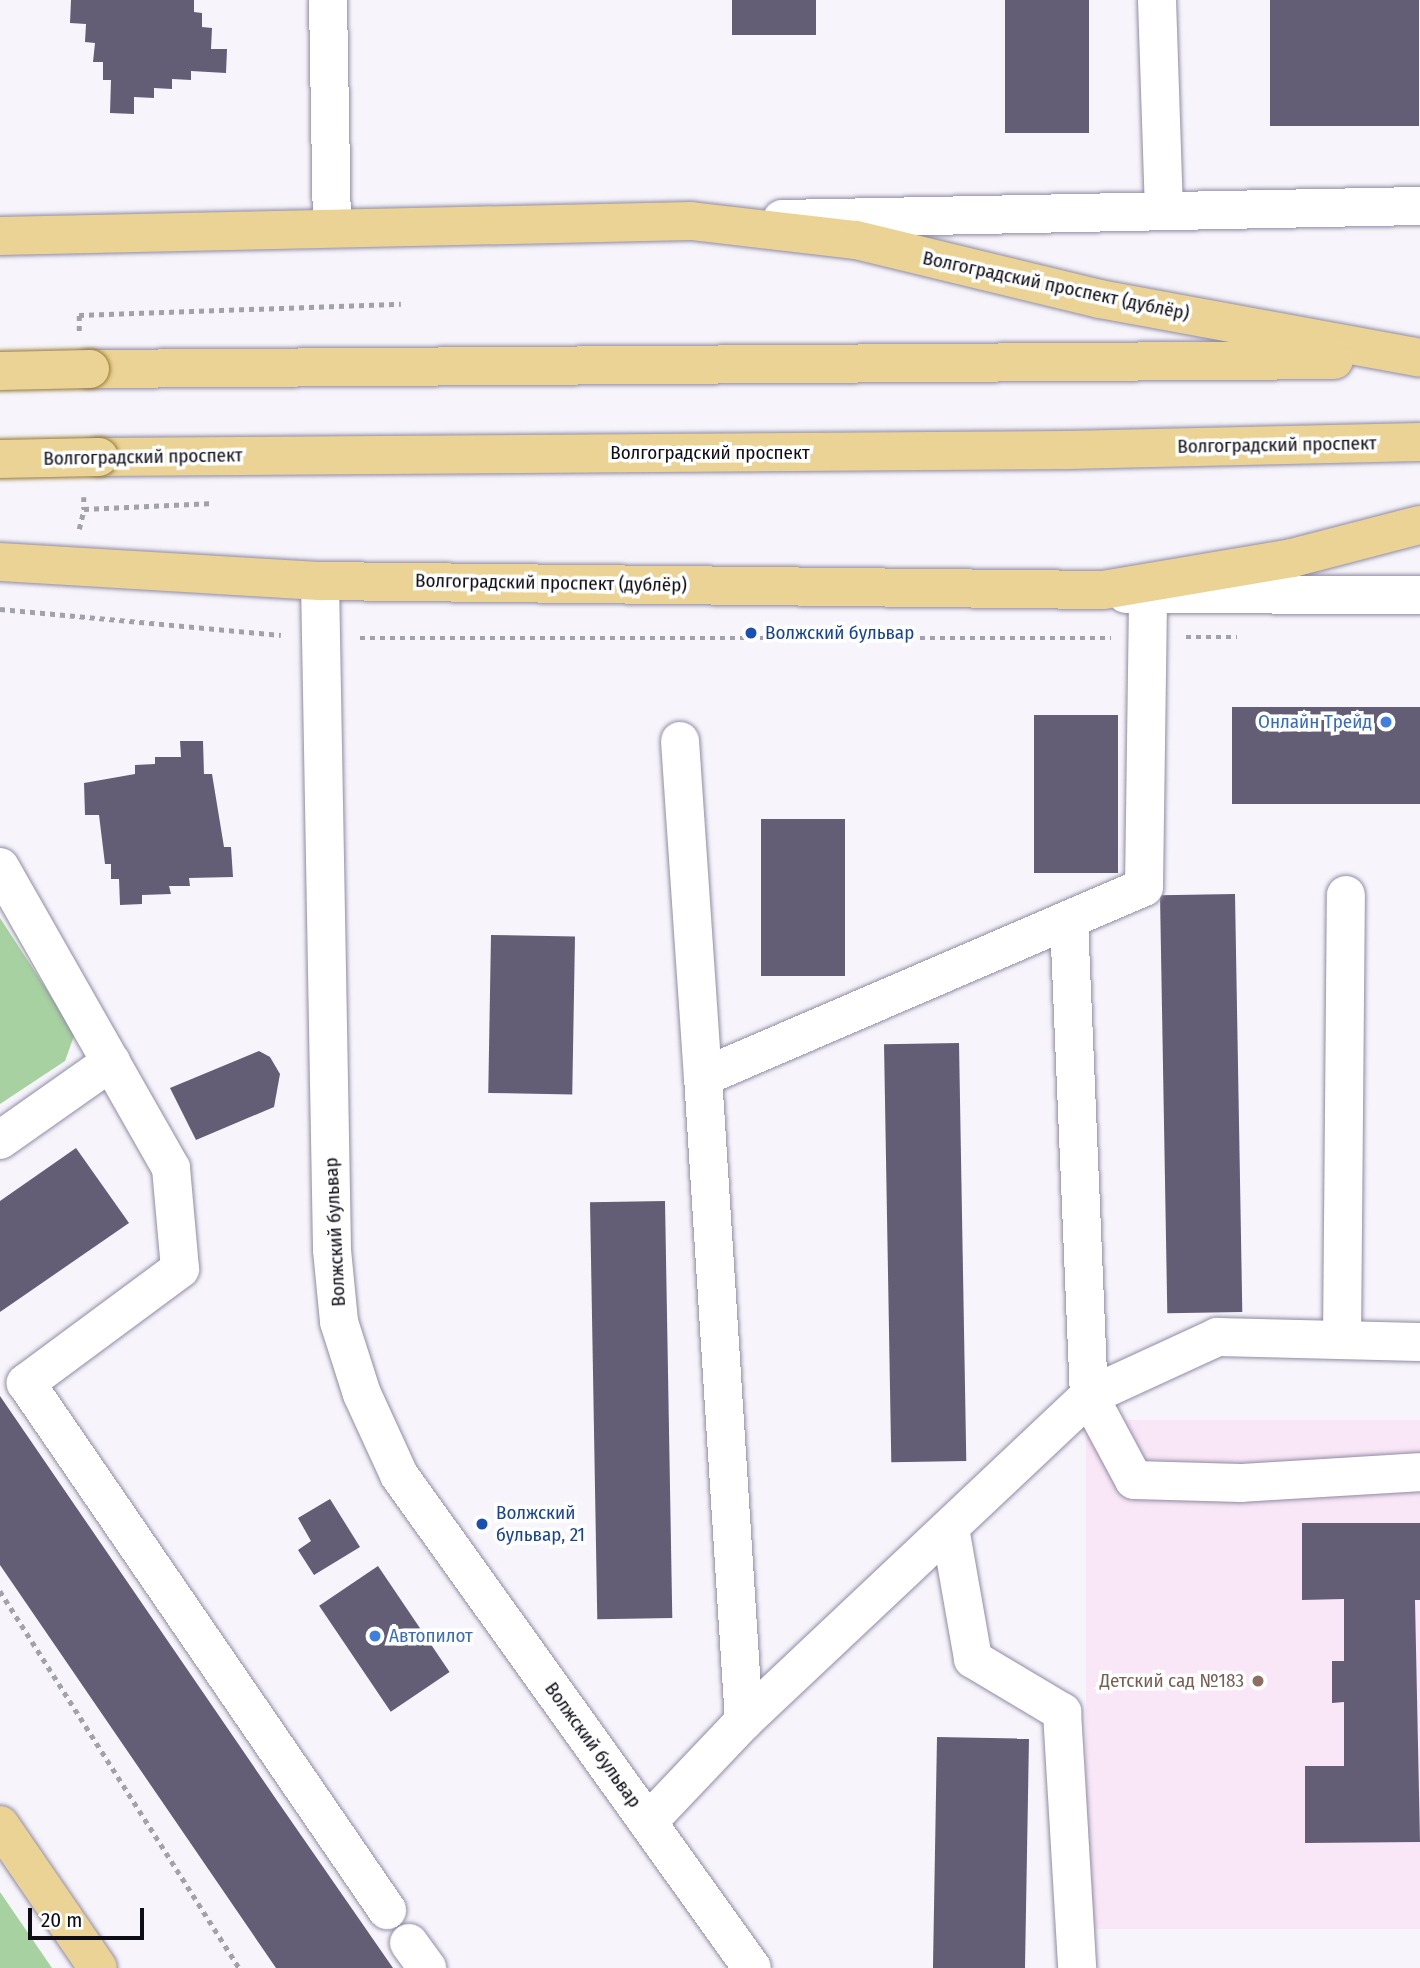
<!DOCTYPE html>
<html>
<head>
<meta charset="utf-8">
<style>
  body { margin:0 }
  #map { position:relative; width:1420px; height:1968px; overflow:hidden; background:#f7f5fb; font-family:"Fira Sans Condensed",sans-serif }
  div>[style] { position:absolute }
  .education>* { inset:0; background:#f9e6f6; transform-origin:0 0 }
  .green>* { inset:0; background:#a7d1a0 }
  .building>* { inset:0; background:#635d76; transform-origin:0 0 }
  .path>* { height:4.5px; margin-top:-2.25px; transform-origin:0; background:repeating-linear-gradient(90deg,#a3a1a9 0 5px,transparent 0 10px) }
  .roads { filter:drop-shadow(0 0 2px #908ba5) drop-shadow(0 0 2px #908ba5) }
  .minor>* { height:38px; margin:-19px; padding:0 19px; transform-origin:19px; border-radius:19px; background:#fff }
  .major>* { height:38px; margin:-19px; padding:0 19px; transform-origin:19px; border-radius:19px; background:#ebd395 }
  .bridges { filter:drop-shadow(0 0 2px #957a3a) drop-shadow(0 0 2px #957a3a) }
  .major-bridge>* { height:38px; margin:-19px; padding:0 19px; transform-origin:19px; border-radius:19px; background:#ebd395 }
  .dots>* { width:19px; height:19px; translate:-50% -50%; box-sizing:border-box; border:4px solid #fff; border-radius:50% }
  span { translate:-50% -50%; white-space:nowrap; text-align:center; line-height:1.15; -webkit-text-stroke:7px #fff; paint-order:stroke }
  .street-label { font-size:19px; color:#0e0c15 }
  .transit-label { font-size:19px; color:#164399 }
  .left { translate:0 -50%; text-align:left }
  .shop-label { font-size:19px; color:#366cbe }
  .right { translate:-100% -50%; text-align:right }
  .education-label { font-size:19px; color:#785e54 }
  .scale { position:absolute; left:28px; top:1908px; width:116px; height:32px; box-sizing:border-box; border:4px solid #0e0c15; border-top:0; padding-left:9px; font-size:21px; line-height:24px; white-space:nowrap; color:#0e0c15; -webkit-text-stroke:5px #fff; paint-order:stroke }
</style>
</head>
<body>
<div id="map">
  <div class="education">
    <i style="left:1420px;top:1420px;width:509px;height:334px;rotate:90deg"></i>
  </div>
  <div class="green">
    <i style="clip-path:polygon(0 918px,75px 1033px,65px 1061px,0 1104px)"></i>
    <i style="clip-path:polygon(0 1892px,52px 1968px,0 1968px)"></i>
  </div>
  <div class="building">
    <i style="clip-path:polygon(71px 0,194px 0,194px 12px,202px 13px,202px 27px,212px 28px,211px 49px,227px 49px,226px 73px,191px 71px,191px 80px,172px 79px,172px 89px,154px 88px,154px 98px,134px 97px,134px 114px,110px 113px,111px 80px,103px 80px,103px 62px,93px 62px,95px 43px,85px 42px,86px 24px,70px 23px)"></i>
    <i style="left:732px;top:0;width:84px;height:35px"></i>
    <i style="left:1005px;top:0;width:84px;height:133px"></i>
    <i style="left:1270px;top:0;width:149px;height:126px"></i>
    <i style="left:1420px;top:707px;width:97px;height:188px;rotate:90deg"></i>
    <i style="left:1034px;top:715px;width:84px;height:158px"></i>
    <i style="clip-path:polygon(180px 741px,203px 741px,204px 774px,212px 774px,224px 847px,231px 847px,233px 877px,189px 878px,190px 886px,169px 886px,171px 894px,142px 895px,142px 904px,120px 905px,119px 879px,111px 879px,111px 864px,105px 864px,99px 815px,85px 815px,84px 783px,135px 774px,135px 765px,155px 764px,155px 757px,181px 757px)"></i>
    <i style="left:761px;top:819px;width:84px;height:157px"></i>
    <i style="left:1235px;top:894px;width:418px;height:75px;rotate:89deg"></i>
    <i style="left:491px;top:935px;width:84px;height:158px;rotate:1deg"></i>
    <i style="left:959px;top:1043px;width:418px;height:75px;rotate:89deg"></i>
    <i style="clip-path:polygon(259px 1051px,270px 1057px,280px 1074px,274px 1107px,196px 1140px,170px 1088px)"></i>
    <i style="clip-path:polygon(76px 1148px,129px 1223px,0 1312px,0 1201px)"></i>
    <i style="left:665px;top:1201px;width:417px;height:75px;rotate:89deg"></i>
    <i style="clip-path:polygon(0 1396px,278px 1802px,393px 1968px,276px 1968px,0 1565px)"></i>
    <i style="clip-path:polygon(330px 1499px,360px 1547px,314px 1575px,298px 1550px,311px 1541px,298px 1518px)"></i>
    <i style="clip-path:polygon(1302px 1523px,1420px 1523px,1420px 1600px,1415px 1600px,1420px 1842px,1305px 1843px,1305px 1766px,1344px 1766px,1344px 1702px,1332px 1703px,1332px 1661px,1344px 1661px,1344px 1599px,1302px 1600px)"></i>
    <i style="left:378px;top:1566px;width:128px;height:71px;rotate:56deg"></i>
    <i style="left:937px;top:1737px;width:92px;height:231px;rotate:1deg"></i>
  </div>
  <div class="path">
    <i style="left:79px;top:331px;width:16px;rotate:-90deg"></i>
    <i style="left:79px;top:315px;width:322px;rotate:-2deg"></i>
    <i style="left:84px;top:497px;width:12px;rotate:90deg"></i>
    <i style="left:84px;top:509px;width:130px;rotate:-2.6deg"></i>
    <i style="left:79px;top:529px;width:21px;rotate:-76deg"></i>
    <i style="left:0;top:609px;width:282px;rotate:5.3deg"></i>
    <i style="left:1186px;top:637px;width:51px"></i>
    <i style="left:360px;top:638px;width:751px"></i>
    <i style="left:0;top:1591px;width:446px;rotate:57.6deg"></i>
  </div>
  <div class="roads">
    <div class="minor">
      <i style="left:328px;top:0;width:228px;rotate:89deg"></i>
      <i style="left:1157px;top:0;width:211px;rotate:88.1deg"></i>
      <i style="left:782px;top:219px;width:638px;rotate:-1.17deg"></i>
      <i style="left:320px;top:581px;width:669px;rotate:88.97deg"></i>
      <i style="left:332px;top:1250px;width:72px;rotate:84.4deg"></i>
      <i style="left:339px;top:1322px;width:76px;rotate:72.3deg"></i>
      <i style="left:362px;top:1394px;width:89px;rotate:65.4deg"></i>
      <i style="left:399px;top:1475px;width:606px;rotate:54.4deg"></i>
      <i style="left:1126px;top:594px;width:294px;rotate:0.2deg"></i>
      <i style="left:680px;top:741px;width:337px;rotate:86.1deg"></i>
      <i style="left:0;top:867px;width:346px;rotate:60.4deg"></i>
      <i style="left:171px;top:1168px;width:101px;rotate:84.9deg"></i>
      <i style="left:180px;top:1269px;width:192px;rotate:143.5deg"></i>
      <i style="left:26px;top:1383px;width:639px;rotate:55.59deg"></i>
      <i style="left:1069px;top:920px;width:476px;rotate:87.6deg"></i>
      <i style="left:1089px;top:1396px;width:95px;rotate:61.8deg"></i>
      <i style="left:1134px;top:1480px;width:107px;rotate:1.6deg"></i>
      <i style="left:1241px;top:1483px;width:179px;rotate:-3.5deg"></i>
      <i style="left:0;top:1140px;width:136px;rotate:-35.1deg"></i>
      <i style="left:1342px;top:1340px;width:445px;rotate:-89.5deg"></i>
      <i style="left:950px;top:1528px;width:133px;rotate:80deg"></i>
      <i style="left:973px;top:1659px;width:104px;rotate:30.8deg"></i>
      <i style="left:1062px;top:1712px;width:256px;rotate:86.6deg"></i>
      <i style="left:744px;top:1721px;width:645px;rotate:-93.64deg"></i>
      <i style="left:703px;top:1077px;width:480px;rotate:-23.3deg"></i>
      <i style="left:1144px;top:887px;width:290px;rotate:-89.2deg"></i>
      <i style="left:648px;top:1822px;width:139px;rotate:-46.5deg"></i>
      <i style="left:744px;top:1721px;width:474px;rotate:-43.3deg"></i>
      <i style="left:1089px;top:1396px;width:141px;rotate:-24.7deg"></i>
      <i style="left:1217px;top:1337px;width:203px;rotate:1.4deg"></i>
      <i style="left:409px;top:1943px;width:31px;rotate:54deg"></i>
    </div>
    <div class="major">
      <i style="left:0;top:236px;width:691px;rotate:-1.24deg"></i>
      <i style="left:691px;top:221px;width:166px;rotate:6.6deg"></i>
      <i style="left:856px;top:240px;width:251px;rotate:13.6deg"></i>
      <i style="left:1100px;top:299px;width:325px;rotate:10.4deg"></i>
      <i style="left:90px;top:369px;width:1244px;rotate:-0.41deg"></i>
      <i style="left:99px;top:457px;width:969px;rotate:-0.41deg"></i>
      <i style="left:1068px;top:450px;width:352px;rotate:-1.3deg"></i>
      <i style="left:0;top:562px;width:321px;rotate:3.4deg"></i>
      <i style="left:320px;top:581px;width:783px;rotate:0.66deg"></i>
      <i style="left:1103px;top:590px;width:192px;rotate:-9.6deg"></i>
      <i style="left:1292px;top:558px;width:132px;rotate:-14.5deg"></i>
      <i style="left:0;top:1825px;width:173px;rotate:55.6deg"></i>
    </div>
  </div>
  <div class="bridges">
    <div class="major-bridge">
      <i style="left:0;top:371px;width:90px;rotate:-1.3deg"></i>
      <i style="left:0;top:459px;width:99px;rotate:-1.2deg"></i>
    </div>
  </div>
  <div class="dots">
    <i style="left:751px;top:633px;background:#1a4fb4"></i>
    <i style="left:1386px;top:722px;background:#3f7fe0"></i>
    <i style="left:482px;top:1524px;background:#1a4fb4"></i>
    <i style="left:375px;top:1636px;background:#3f7fe0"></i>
    <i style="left:1258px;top:1681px;background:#8d6e63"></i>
  </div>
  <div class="street-label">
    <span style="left:1056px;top:286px;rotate:12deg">Волгоградский проспект (дублёр)</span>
    <span style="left:1277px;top:445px;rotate:-1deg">Волгоградский проспект</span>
    <span style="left:710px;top:453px">Волгоградский проспект</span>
    <span style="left:143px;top:457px;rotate:-1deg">Волгоградский проспект</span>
    <span style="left:551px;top:583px;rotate:1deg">Волгоградский проспект (дублёр)</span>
    <span style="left:335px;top:1232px;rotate:-93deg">Волжский бульвар</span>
    <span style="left:593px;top:1745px;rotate:54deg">Волжский бульвар</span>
  </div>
  <div class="transit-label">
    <span class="left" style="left:765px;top:633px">Волжский бульвар</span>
    <span class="left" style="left:496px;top:1524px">Волжский<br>бульвар, 21</span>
  </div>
  <div class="shop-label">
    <span class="right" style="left:1372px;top:722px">Онлайн Трейд</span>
    <span class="left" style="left:389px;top:1636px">Автопилот</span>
  </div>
  <div class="education-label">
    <span class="right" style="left:1244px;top:1681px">Детский сад №183</span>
  </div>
  <div class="scale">20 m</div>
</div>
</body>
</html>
